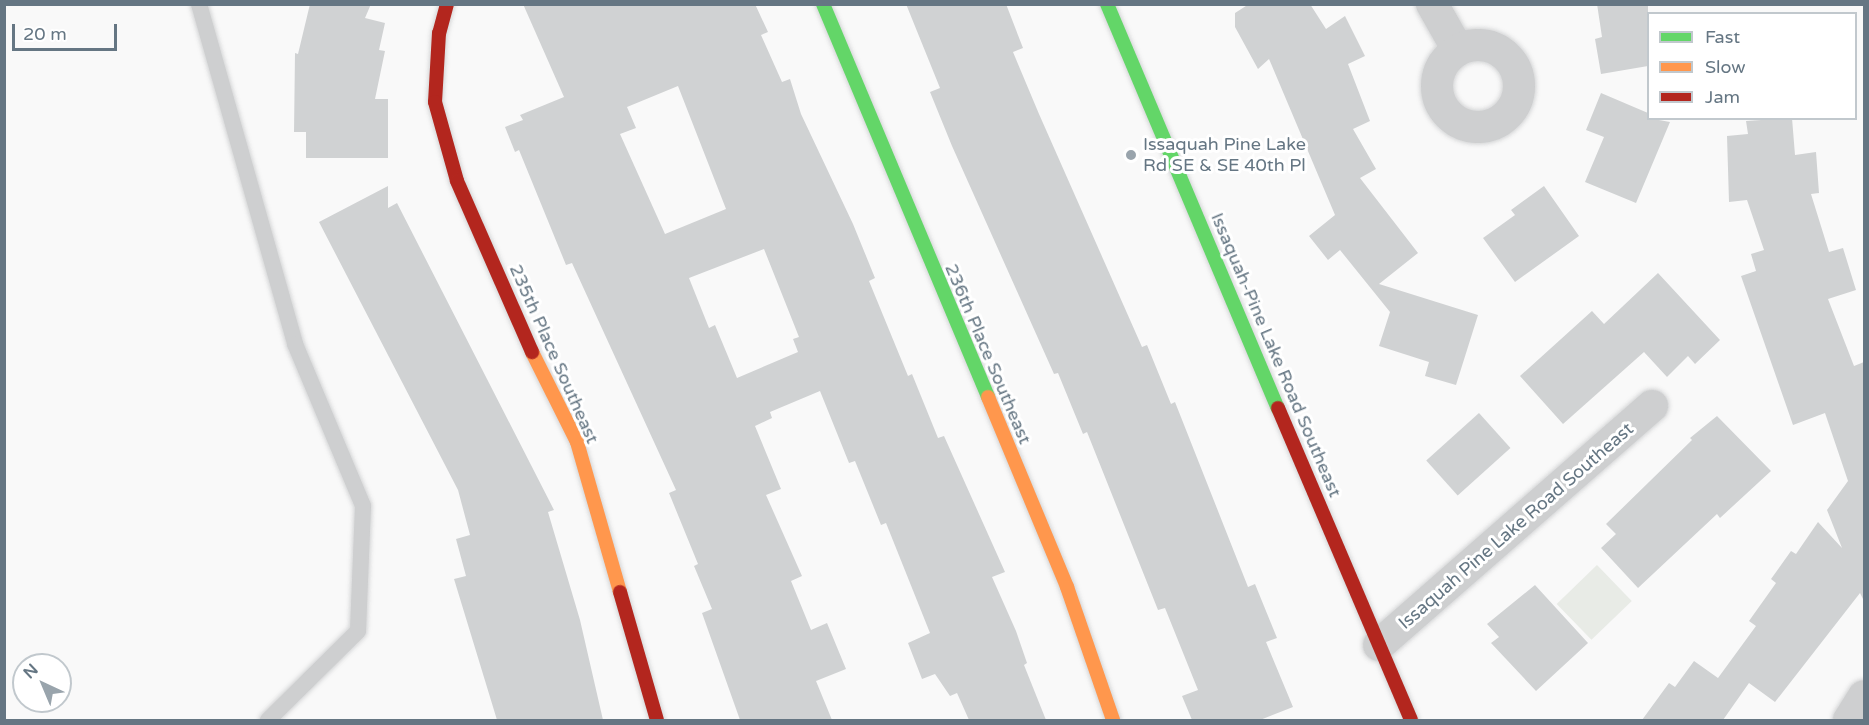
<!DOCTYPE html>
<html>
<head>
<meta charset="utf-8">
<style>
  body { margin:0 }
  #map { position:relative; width:1869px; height:725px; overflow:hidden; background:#f9f9f9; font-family:"Varela Round",sans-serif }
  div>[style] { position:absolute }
  .green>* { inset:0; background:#e8ebe6; transform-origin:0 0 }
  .building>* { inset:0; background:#d0d2d3; transform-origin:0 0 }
  .roads { filter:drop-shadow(0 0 2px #d5d6d7) drop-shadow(0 0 2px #d5d6d7) }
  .lane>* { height:16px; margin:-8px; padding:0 8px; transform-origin:8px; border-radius:8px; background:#cecfd0 }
  .street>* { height:32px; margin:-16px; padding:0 16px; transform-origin:16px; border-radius:16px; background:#cecfd0 }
  .street>.ring { margin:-16px; padding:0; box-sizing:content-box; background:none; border:32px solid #cecfd0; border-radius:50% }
  .fast>* { height:14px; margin:-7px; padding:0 7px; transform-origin:7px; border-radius:7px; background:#63d668 }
  .slow>* { height:14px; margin:-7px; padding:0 7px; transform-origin:7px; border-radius:7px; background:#ff974d }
  .jam>* { height:14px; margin:-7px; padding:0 7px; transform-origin:7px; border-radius:7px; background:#b3261e }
  .dots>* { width:16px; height:16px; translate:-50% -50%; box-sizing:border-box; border:3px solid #fff; border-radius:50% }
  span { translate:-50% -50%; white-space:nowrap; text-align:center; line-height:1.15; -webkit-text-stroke:6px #fff; paint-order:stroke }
  .poi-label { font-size:18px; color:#657683 }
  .left { translate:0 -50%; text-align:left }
  .street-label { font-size:18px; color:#657683 }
  .frame { position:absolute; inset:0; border:6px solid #657683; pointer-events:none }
  .legend { position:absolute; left:1647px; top:12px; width:210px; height:108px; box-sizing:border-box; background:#fff; border:2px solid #c1c8cd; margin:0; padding:8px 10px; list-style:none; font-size:18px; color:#657683 }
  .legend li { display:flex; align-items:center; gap:12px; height:30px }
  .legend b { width:30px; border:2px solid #c1c8cd }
  .north { position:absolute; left:12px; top:653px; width:60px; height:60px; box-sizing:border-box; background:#fff; border:2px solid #c1c8cd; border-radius:50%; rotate:316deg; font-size:16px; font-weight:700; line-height:24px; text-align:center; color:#657683 }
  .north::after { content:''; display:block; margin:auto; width:21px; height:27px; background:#99a4ac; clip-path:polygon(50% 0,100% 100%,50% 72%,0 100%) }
  .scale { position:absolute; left:12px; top:24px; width:105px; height:27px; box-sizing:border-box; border:3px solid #657683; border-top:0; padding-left:8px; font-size:18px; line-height:21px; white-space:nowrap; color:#657683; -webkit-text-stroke:4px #fff; paint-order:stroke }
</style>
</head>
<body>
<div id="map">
  <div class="green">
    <i style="left:1597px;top:565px;width:50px;height:56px;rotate:46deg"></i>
  </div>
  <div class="building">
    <i style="clip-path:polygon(310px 4px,371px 4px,365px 18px,385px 23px,379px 50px,385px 51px,375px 99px,388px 99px,388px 158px,306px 158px,306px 132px,294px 132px,295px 53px,298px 54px)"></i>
    <i style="clip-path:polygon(evenodd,523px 4px,755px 4px,768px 32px,761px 35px,782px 82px,790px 79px,801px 114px,853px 224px,875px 278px,869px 281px,908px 376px,912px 374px,938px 438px,944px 436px,1005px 572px,992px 577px,1016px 631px,1027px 663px,1024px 665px,1046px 720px,969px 720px,957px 693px,950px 696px,935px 674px,922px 679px,908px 643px,930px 633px,886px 523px,881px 525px,855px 461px,849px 463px,820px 391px,770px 412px,772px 418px,755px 426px,781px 489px,766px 495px,802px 576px,791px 581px,811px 630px,827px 623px,846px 669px,816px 681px,832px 720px,740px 720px,702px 613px,712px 609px,694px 566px,698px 564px,669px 493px,676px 490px,572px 263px,566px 265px,519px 150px,515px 152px,505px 127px,523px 120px,520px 115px,564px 97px,523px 4px,678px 86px,726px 209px,665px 234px,620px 134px,636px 128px,627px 107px,678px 86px,523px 4px,764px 249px,799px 337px,793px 339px,798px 352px,737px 378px,715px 325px,709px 328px,689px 278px,764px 249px)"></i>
    <i style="clip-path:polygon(906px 4px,1006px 4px,1023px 48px,1013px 52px,1039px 114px,1142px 347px,1147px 345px,1171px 404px,1175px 402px,1248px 587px,1255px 584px,1277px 638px,1266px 642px,1293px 707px,1260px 720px,1192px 720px,1182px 696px,1198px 690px,1165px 608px,1158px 610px,1087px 432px,1083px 434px,1058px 373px,1054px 374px,952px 146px,930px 92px,940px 88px)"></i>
    <i style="clip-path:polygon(1249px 4px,1310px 4px,1326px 29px,1345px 16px,1365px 56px,1348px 64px,1370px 121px,1353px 129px,1376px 169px,1360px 178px,1418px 253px,1379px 284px,1478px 315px,1456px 385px,1425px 376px,1429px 362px,1379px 346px,1390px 312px,1340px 250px,1328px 260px,1309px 236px,1335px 215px,1269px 59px,1258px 69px,1235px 27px,1235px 13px)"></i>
    <i style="clip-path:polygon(1597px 4px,1648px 4px,1648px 66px,1601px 74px,1595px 39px,1602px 37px)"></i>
    <i style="clip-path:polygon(1601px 93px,1648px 113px,1648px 118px,1670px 122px,1636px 203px,1585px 182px,1604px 137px,1586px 130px)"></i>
    <i style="clip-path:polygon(1792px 118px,1795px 155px,1816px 152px,1819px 193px,1811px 194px,1829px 252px,1843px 248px,1856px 290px,1828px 299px,1854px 366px,1864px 362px,1864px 601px,1860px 593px,1775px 702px,1749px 683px,1723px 720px,1642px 720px,1669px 683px,1675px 687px,1694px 661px,1718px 678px,1756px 626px,1749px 621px,1776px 583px,1771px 579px,1791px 551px,1796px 554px,1818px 522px,1842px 548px,1827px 510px,1848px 481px,1825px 413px,1793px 425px,1741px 276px,1756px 271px,1751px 254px,1764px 250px,1747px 200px,1729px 202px,1727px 136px,1748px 134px,1746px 121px)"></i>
    <i style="clip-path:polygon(388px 186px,388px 208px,397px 203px,554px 510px,548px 512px,580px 620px,603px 720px,497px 720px,454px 579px,466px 576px,456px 539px,470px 535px,458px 490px,319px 222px)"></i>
    <i style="clip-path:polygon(1544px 186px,1579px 236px,1515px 282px,1483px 238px,1515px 215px,1511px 210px)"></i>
    <i style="clip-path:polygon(1658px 273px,1720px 340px,1695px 364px,1688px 356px,1667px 377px,1644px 352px,1563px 424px,1520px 376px,1592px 311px,1604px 324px)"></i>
    <i style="left:1479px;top:413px;width:47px;height:71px;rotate:48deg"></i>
    <i style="clip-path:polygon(1717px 416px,1771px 471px,1720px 518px,1717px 514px,1638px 588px,1601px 548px,1616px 534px,1606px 524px,1692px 440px,1690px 438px)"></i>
    <i style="clip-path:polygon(1535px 585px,1588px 643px,1536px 691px,1491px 643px,1499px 637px,1487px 624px)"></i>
  </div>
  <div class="roads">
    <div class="lane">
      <i style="left:199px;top:4px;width:353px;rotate:74.2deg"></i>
      <i style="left:295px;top:344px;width:176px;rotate:67.2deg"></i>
      <i style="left:363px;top:506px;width:125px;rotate:92.3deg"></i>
      <i style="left:358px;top:631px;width:127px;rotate:135.3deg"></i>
    </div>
    <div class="street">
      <i style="left:1432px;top:4px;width:53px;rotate:60.5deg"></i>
      <i class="ring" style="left:1437px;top:45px;width:50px;height:50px"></i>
      <i style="left:1379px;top:645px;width:363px;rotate:-41.2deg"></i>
      <i style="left:1849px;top:720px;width:28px;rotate:-58deg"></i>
    </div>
    <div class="fast">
      <i style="left:823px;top:4px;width:426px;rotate:67.2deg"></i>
      <i style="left:1107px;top:4px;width:439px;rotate:67.1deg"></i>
    </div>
    <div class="slow">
      <i style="left:532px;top:352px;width:101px;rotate:63.4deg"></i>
      <i style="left:577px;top:442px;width:156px;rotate:74deg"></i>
      <i style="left:988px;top:397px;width:206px;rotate:67.4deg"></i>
      <i style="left:1067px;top:587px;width:141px;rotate:70.9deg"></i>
    </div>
    <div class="jam">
      <i style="left:447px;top:4px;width:30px;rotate:105deg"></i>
      <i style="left:439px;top:33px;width:69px;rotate:93.3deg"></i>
      <i style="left:435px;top:102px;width:82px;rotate:74.4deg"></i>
      <i style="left:457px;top:181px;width:187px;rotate:66.3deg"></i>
      <i style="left:1278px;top:408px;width:339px;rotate:66.9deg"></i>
      <i style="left:620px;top:592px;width:133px;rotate:73.9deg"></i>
    </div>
  </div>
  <div class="dots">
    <i style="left:1131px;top:155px;background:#99a4ac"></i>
  </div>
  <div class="poi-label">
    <span class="left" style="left:1143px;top:155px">Issaquah Pine Lake<br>Rd SE &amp; SE 40th Pl</span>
  </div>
  <div class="street-label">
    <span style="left:554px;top:354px;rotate:66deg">235th Place Southeast</span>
    <span style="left:988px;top:354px;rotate:67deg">236th Place Southeast</span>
    <span style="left:1276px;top:355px;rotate:67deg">Issaquah-Pine Lake Road Southeast</span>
    <span style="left:1516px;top:526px;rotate:-41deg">Issaquah Pine Lake Road Southeast</span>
  </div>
  <div class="frame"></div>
  <ul class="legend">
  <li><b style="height:8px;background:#63d668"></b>Fast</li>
  <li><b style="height:8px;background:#ff974d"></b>Slow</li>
  <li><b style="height:8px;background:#b3261e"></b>Jam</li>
  </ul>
  <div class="north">N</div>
  <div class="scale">20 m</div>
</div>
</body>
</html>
